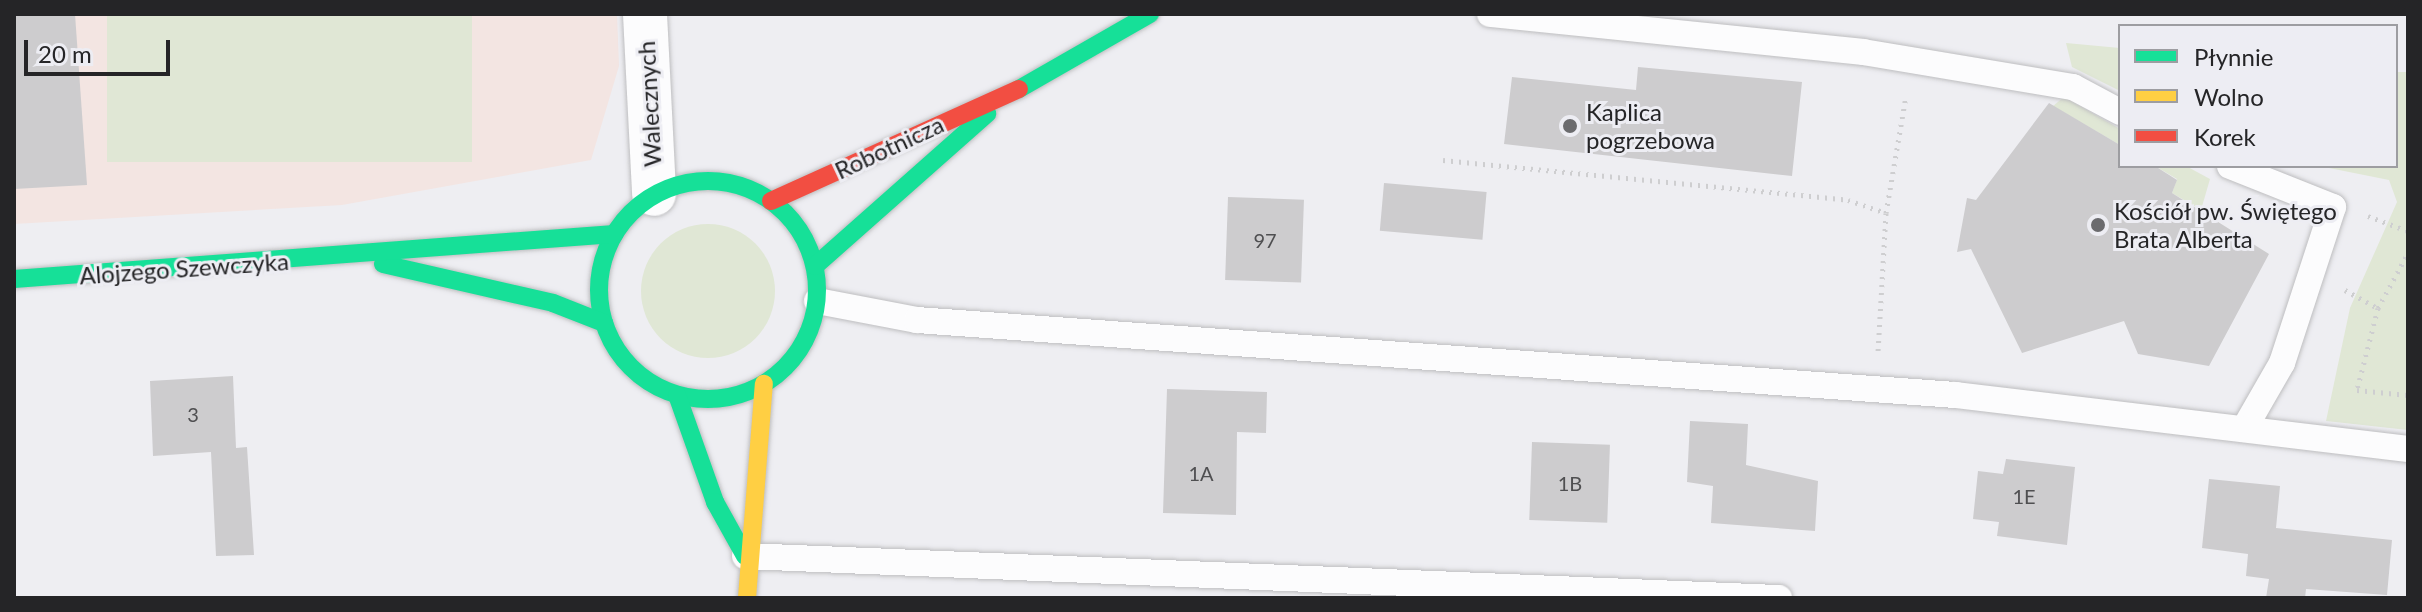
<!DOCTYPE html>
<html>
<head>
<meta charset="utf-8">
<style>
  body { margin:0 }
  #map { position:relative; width:2422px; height:612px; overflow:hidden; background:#eeeef2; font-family:Lato,sans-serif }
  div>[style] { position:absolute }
  .education>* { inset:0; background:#f3e5e2 }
  .green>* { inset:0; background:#e0e7d5; transform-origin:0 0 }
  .round { border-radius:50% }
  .building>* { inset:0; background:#cdccce; transform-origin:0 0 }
  .path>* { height:5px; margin-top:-2.5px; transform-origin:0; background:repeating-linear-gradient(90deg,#ceced0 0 2px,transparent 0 8px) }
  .roads { filter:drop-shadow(0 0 2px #bebec0) drop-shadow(0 0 2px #bebec0) }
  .lane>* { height:26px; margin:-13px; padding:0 13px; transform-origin:13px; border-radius:13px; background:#fcfcfd }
  .street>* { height:44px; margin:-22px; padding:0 22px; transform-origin:22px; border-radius:22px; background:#fcfcfd }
  .fast>* { height:18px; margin:-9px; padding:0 9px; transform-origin:9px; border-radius:9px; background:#16e098 }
  .fast>.ring { margin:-9px; padding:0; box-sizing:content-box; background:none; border:18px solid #16e098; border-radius:50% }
  .slow>* { height:18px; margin:-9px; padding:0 9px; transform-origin:9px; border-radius:9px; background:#ffcf43 }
  .jam>* { height:18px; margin:-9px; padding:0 9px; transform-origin:9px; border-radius:9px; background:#f24e42 }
  .dots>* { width:22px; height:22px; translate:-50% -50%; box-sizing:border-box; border:4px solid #ededf3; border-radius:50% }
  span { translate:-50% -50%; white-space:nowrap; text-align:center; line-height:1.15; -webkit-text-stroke:6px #ededf3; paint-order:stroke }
  .number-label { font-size:20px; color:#4f4f51 }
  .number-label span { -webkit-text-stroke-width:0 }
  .street-label { font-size:24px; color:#252527 }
  .poi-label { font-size:24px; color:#252527 }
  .left { translate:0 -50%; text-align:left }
  .frame { position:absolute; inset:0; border:16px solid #252527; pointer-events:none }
  .legend { position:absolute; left:2118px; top:24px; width:280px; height:144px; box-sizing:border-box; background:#ededf3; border:2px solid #9d9da1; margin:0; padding:10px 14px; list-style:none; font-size:24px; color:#252527 }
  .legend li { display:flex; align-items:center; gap:16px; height:40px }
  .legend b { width:40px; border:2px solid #9d9da1 }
  .scale { position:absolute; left:24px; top:40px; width:146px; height:36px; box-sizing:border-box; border:4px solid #252527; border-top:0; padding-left:10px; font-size:24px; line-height:28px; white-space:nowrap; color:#252527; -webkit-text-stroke:6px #ededf3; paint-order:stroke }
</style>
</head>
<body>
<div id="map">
  <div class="education">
    <i style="clip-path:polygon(14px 14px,617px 14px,619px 66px,591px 160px,342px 205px,14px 224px)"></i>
  </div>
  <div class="green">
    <i style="left:107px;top:14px;width:365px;height:148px"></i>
    <i style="clip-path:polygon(2066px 43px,2120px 48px,2120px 91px,2072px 67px)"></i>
    <i style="clip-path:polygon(2396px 72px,2408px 72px,2408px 430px,2326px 421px,2350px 308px,2397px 202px,2389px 180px,2319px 166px,2396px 166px)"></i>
    <i style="clip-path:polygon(2064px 97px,2120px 129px,2120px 145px,2053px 106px)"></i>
    <i style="clip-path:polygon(2155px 166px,2186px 166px,2210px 179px,2201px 210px,2172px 193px,2177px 179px)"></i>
    <i class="round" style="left:641px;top:224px;width:134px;height:134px"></i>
  </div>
  <div class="building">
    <i style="clip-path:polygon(14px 14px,75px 14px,87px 185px,14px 189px)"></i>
    <i style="clip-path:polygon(1638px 67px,1802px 82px,1792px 176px,1504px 144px,1512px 77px,1636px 90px)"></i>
    <i style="clip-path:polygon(2049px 103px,2120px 145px,2120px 166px,2155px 166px,2177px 180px,2172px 193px,2269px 254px,2209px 366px,2138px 354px,2124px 321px,2022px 353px,1971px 249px,1957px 252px,1967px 198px,1976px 200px)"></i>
    <i style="left:1384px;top:183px;width:103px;height:48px;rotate:5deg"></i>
    <i style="left:1228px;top:197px;width:76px;height:83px;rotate:2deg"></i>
    <i style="clip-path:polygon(233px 376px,236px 448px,247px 447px,254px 555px,216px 556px,211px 452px,153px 456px,150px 381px)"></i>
    <i style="clip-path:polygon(1167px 389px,1267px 392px,1266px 433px,1237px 432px,1236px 515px,1163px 513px)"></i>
    <i style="clip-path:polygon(1690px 421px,1748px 424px,1746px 465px,1818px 481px,1815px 531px,1711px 523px,1713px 486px,1687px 482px)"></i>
    <i style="left:1532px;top:442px;width:78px;height:78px;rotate:2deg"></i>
    <i style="clip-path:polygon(2006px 459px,2075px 467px,2067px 545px,1997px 536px,1999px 522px,1973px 519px,1978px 471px,2003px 474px)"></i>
    <i style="clip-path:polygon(2209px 479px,2280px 486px,2276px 528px,2392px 540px,2387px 595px,2306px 589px,2305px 598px,2266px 598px,2269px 579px,2246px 576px,2248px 554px,2202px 548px)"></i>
  </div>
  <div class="path">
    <i style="left:1443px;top:160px;width:407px;rotate:5.6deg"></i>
    <i style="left:1848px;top:200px;width:40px;rotate:18.9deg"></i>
    <i style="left:1886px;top:213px;width:140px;rotate:93.3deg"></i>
    <i style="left:1886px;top:213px;width:119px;rotate:-80.3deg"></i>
    <i style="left:2368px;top:216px;width:43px;rotate:20.6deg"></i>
    <i style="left:2345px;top:290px;width:38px;rotate:29deg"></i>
    <i style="left:2378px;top:308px;width:85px;rotate:104.4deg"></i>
    <i style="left:2357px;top:390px;width:51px;rotate:5.6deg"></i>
    <i style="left:2378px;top:308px;width:63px;rotate:-61.4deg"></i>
  </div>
  <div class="roads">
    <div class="lane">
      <i style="left:1490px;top:14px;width:375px;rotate:5.8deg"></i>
      <i style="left:1863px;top:52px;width:213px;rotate:9.5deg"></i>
      <i style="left:2073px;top:87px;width:53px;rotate:28deg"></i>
      <i style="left:2230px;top:166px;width:111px;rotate:21.7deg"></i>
      <i style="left:2333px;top:207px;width:164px;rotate:108.1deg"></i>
      <i style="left:2282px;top:363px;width:76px;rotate:119.9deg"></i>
      <i style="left:817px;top:301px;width:102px;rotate:10.8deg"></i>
      <i style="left:917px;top:320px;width:1041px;rotate:4.13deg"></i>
      <i style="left:1955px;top:395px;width:456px;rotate:6.8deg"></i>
      <i style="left:745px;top:556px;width:1035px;rotate:2.33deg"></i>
    </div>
    <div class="street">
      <i style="left:645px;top:14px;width:180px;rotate:87.1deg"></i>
    </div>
    <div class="fast">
      <i style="left:1019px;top:89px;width:151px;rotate:-29.8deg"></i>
      <i class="ring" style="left:599px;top:181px;width:200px;height:200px"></i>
      <i style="left:383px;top:264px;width:174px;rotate:12.9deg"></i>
      <i style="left:553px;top:303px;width:55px;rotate:21.4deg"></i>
      <i style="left:815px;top:266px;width:230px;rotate:-41.5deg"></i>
      <i style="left:14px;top:279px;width:602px;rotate:-4.29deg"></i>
      <i style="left:677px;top:395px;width:114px;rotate:70.4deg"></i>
      <i style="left:715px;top:502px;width:62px;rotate:60.9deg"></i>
    </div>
    <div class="slow">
      <i style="left:747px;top:598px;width:215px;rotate:-85.5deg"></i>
    </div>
    <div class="jam">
      <i style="left:771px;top:201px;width:272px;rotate:-24.3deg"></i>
    </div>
  </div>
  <div class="dots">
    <i style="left:1570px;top:126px;background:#6b6b6e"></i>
    <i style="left:2098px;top:225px;background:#6b6b6e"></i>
  </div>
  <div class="number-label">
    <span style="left:1265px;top:240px">97</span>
    <span style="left:193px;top:414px">3</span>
    <span style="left:1201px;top:473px">1A</span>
    <span style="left:1570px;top:483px">1B</span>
    <span style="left:2024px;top:496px">1E</span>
  </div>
  <div class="street-label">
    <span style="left:649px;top:104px;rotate:-93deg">Walecznych</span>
    <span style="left:889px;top:147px;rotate:-25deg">Robotnicza</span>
    <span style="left:184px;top:268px;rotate:-4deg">Alojzego Szewczyka</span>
  </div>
  <div class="poi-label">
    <span class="left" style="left:1586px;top:126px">Kaplica<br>pogrzebowa</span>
    <span class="left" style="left:2114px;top:225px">Kościół pw. Świętego<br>Brata Alberta</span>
  </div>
  <div class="frame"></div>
  <ul class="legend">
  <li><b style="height:10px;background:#16e098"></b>Płynnie</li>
  <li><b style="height:10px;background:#ffcf43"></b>Wolno</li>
  <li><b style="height:10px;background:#f24e42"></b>Korek</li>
  </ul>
  <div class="scale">20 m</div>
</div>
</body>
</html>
